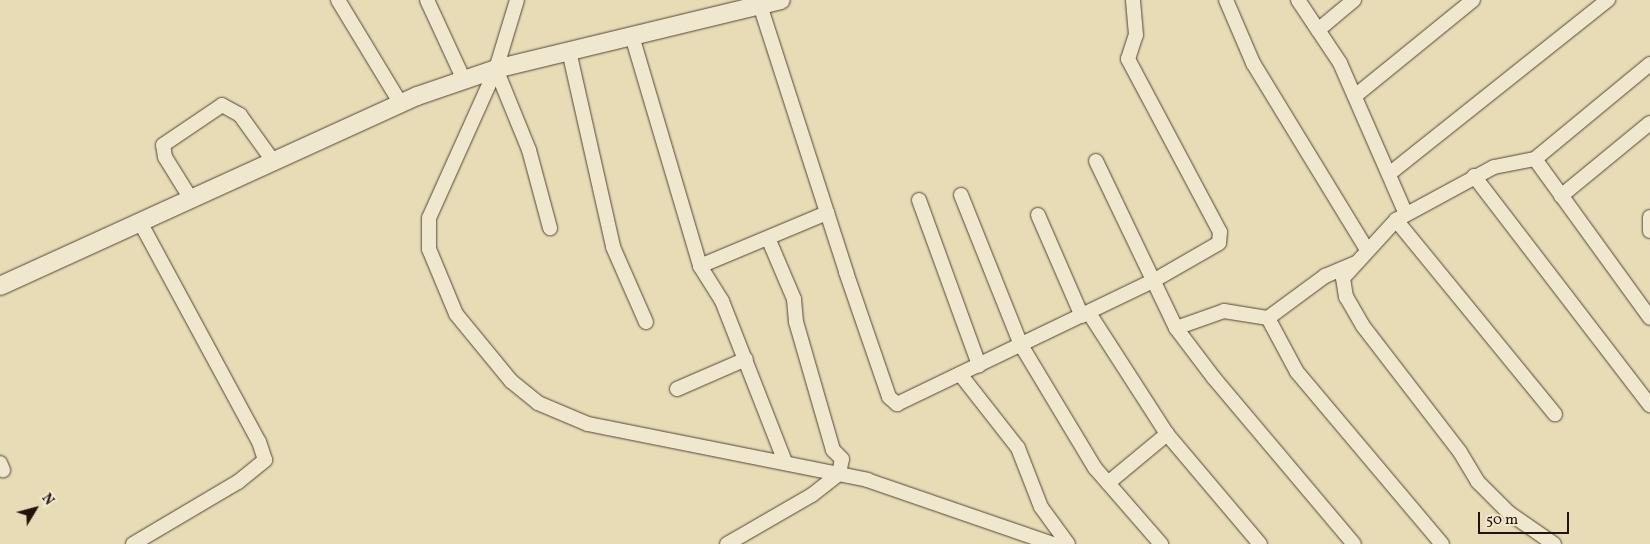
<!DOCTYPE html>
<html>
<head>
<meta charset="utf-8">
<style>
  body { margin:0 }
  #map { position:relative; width:1650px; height:544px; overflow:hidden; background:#e7dcb5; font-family:Vollkorn,serif }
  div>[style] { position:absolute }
  .roads { filter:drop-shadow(0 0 1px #544537) drop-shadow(0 0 1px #544537) }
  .minor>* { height:14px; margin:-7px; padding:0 7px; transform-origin:7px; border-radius:7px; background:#efe8cf }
  .tertiary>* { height:18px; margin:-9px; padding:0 9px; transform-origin:9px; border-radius:9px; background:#efe8cf }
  span { translate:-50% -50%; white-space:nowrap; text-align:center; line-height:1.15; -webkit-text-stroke:4.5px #efe8cf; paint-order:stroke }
  .north { position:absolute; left:10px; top:484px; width:50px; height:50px; -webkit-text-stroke:4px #efe8cf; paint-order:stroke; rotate:53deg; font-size:14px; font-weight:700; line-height:20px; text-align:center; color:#23130d }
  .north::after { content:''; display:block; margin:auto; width:18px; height:22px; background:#23130d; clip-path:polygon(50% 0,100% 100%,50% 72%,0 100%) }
  .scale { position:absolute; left:1478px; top:512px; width:91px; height:22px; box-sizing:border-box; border:2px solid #23130d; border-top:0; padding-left:6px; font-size:15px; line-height:18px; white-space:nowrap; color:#23130d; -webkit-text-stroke:4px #efe8cf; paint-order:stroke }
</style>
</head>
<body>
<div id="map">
  <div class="roads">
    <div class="minor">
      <i style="left:338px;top:0;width:122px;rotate:58.8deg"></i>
      <i style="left:427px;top:0;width:88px;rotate:65.2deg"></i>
      <i style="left:517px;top:0;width:72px;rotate:106.9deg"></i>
      <i style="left:496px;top:69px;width:163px;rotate:114.2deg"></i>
      <i style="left:429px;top:218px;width:31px;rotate:90deg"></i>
      <i style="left:429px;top:249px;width:70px;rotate:67.4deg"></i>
      <i style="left:456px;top:314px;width:87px;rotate:50.6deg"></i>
      <i style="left:511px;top:381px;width:35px;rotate:39deg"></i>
      <i style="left:538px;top:403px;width:54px;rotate:22.8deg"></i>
      <i style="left:588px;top:424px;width:285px;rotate:11.3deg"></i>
      <i style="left:867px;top:480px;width:197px;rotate:19deg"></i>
      <i style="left:1226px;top:0;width:69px;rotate:66.8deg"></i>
      <i style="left:1253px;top:63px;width:219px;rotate:58.6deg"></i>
      <i style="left:1298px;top:0;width:76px;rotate:56.3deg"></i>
      <i style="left:1340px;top:63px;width:165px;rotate:66.4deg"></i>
      <i style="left:760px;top:5px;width:281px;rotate:72.1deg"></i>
      <i style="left:846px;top:272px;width:132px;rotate:71deg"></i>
      <i style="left:889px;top:397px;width:11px;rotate:41deg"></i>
      <i style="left:897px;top:404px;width:284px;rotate:-25.7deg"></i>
      <i style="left:1153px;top:281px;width:76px;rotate:-29.9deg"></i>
      <i style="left:1219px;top:243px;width:11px;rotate:-85deg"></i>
      <i style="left:1220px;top:232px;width:196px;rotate:-118deg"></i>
      <i style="left:1128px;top:59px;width:25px;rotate:-72deg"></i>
      <i style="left:1136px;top:35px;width:35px;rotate:-95deg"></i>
      <i style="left:1318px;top:30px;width:47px;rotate:-39.8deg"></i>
      <i style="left:632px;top:36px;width:240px;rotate:73.5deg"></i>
      <i style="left:700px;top:266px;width:41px;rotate:57.8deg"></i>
      <i style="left:722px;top:301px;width:173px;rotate:68.6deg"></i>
      <i style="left:569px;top:51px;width:201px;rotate:77.3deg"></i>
      <i style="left:613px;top:247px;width:82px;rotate:66.3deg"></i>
      <i style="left:496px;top:69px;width:87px;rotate:67.8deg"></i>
      <i style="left:529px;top:150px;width:81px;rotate:74.9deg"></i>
      <i style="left:1355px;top:96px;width:152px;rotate:-39.1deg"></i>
      <i style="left:1535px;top:159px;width:196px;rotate:54.1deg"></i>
      <i style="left:1096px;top:161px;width:185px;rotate:64.4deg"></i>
      <i style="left:1176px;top:328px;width:63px;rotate:52.8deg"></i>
      <i style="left:1214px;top:378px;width:217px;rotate:49.9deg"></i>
      <i style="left:1389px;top:174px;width:280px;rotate:-38.5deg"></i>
      <i style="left:1474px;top:176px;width:289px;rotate:52.5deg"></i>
      <i style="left:961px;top:195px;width:162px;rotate:68.2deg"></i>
      <i style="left:1021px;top:345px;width:144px;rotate:59deg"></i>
      <i style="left:1095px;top:468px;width:101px;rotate:49deg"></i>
      <i style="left:1561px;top:196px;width:115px;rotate:-39.4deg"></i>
      <i style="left:191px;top:199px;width:49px;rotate:-121.8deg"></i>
      <i style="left:165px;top:157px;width:12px;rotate:-99deg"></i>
      <i style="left:163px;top:145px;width:71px;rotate:-34.1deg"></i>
      <i style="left:222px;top:105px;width:21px;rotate:29deg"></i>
      <i style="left:240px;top:115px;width:57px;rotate:54.3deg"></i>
      <i style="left:919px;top:200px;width:176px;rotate:70deg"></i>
      <i style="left:1038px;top:215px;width:110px;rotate:66.5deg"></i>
      <i style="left:1650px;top:217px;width:14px;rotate:90deg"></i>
      <i style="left:1396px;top:220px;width:251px;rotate:50.7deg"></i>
      <i style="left:700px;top:266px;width:138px;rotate:-22.7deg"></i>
      <i style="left:1089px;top:313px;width:144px;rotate:57.2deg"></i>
      <i style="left:1167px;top:434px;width:144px;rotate:49.8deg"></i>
      <i style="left:1268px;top:318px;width:61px;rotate:61.8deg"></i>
      <i style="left:1297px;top:372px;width:225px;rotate:49.9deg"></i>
      <i style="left:1176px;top:328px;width:51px;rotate:-19.5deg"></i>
      <i style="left:1224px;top:311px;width:45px;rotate:9deg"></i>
      <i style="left:1268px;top:318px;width:71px;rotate:-36.4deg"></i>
      <i style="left:1325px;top:276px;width:33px;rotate:-23deg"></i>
      <i style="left:960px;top:374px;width:94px;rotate:51.9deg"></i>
      <i style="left:1018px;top:448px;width:63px;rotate:68.7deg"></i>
      <i style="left:1041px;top:507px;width:46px;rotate:53.9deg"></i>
      <i style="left:677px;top:389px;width:75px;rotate:-23.5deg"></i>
      <i style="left:0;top:463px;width:8px;rotate:67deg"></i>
      <i style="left:1108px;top:483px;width:77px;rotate:-39.7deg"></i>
      <i style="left:133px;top:544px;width:122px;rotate:-30.6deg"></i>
      <i style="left:238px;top:482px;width:35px;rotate:-39deg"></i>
      <i style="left:265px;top:460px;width:19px;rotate:-108deg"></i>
      <i style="left:259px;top:442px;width:250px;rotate:-118.4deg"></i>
      <i style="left:727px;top:544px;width:98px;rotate:-30deg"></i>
      <i style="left:812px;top:495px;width:34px;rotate:-38deg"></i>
      <i style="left:839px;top:474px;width:15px;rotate:-79deg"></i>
      <i style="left:842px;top:459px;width:13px;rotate:-135deg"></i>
      <i style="left:833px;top:450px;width:133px;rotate:-106.1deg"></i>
      <i style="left:796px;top:322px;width:23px;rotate:-95deg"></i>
      <i style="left:794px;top:299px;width:66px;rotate:-113.1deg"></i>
      <i style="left:1554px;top:544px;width:55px;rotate:-145.4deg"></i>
      <i style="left:1509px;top:513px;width:44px;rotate:-135deg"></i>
      <i style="left:1478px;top:482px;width:35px;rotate:-121deg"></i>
      <i style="left:1460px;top:452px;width:159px;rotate:-127.6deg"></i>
      <i style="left:1363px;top:326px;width:34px;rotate:-120deg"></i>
      <i style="left:1346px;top:297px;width:19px;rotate:-99deg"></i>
      <i style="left:1343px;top:278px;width:79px;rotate:-47.6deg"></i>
      <i style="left:1396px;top:220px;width:111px;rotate:-28.4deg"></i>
      <i style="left:1494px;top:167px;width:42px;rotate:-11deg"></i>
      <i style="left:1535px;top:159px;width:149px;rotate:-39.6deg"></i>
    </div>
    <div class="tertiary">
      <i style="left:0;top:286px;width:458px;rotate:-24.5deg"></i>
      <i style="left:417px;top:96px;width:83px;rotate:-18.9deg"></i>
      <i style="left:496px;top:69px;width:293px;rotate:-13.6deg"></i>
    </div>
  </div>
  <div class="north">N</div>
  <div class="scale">50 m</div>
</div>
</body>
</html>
